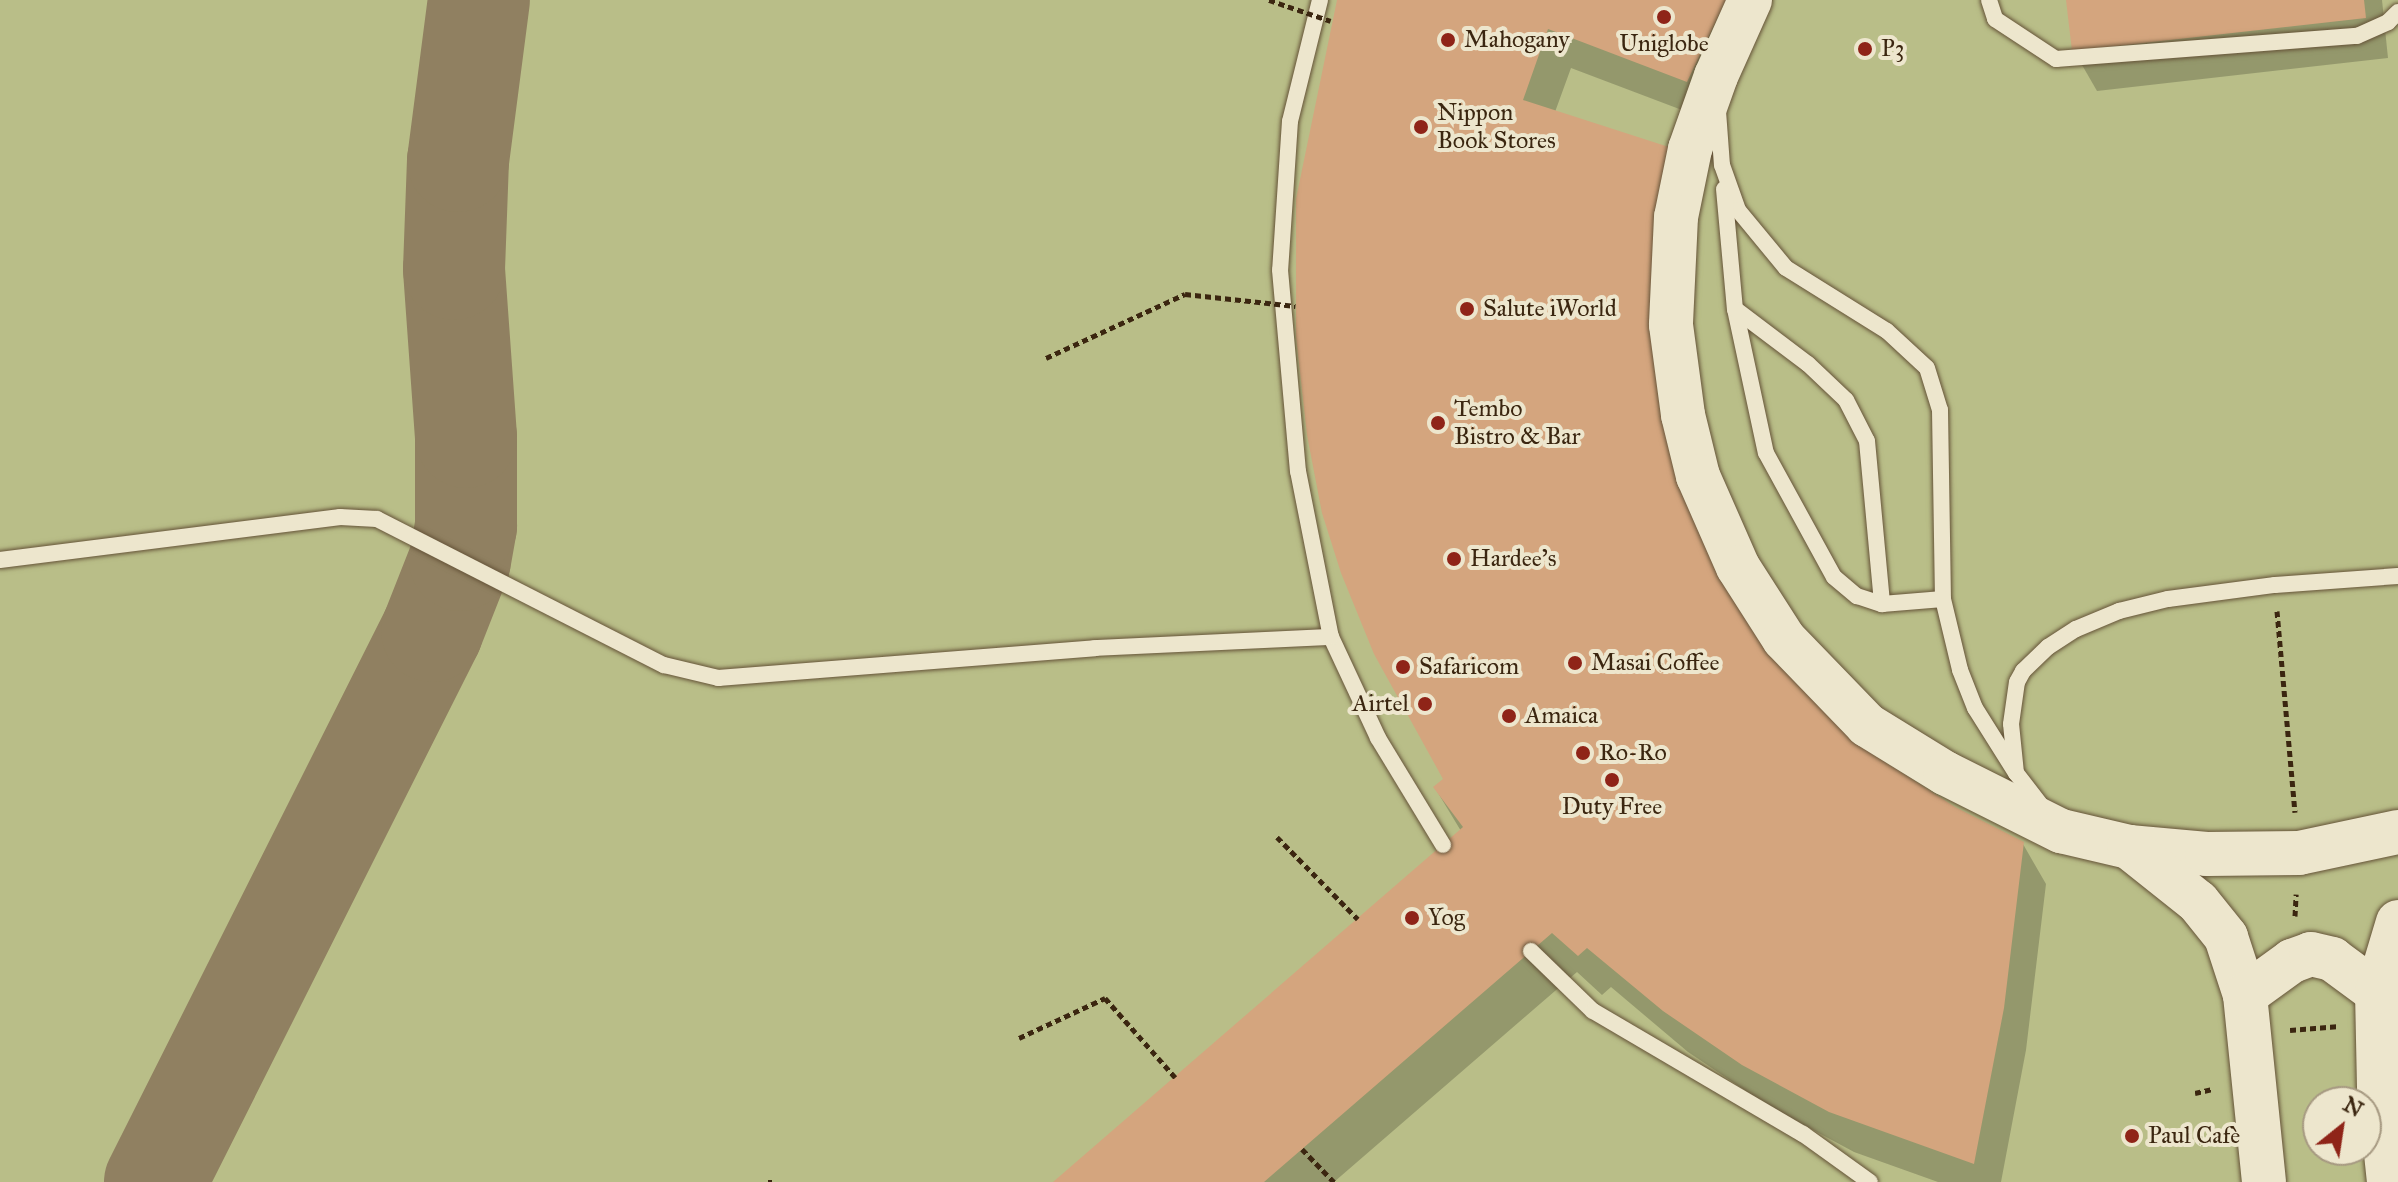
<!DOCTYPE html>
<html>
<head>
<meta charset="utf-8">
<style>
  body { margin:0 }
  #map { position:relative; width:2398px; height:1182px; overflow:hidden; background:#e4d9b2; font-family:"IM FELL Great Primer",serif }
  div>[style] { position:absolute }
  .green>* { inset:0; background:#b9be88 }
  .shadow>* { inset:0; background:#0003 }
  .taxiway>* { height:102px; margin:-51px; padding:0 51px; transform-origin:51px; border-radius:51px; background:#908061 }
  .building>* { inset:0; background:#d4a57e }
  .path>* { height:5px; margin-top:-2.5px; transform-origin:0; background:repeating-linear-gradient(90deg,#3b2610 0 6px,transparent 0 10px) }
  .roads { filter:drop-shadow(0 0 2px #655338) drop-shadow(0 0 2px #655338) }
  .service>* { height:16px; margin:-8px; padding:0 8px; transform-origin:8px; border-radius:8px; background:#ede6cd }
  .secondary>* { height:44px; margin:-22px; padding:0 22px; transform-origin:22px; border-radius:22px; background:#ede6cd }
  .path-bridge>* { height:5px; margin-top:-2.5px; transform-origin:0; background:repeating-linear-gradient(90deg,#3b2610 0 6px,transparent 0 10px) }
  .dots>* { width:22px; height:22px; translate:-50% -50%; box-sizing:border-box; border:4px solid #ede6cd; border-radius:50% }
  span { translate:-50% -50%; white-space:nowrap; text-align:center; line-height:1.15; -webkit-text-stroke:8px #ede6cd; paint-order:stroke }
  .poi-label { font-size:24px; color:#3b2610 }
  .left { translate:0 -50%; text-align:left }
  .right { translate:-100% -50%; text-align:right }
  .north { position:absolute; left:2302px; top:1086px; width:80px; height:80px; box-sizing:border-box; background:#ede6cd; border:2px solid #a69981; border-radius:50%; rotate:30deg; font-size:22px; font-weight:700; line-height:32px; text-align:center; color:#3b2610 }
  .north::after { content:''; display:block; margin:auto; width:28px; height:36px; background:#8f2418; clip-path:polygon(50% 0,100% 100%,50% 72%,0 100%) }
</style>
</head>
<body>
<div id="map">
  <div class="green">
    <i style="clip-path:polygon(evenodd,0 0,2398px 0,2398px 1182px,0 1182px,0 0,2318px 1102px,2366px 1102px,2366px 1150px,2318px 1150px,2318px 1102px)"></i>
  </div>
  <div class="shadow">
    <i style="clip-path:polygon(1339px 0,1773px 0,1756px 24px,1711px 121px,1571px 68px,1555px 112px,1689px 454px,1885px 765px,1954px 809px,2023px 844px,2046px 884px,2026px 1050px,2001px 1182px,1938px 1182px,1854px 1152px,1767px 1105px,1688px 1052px,1611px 987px,1602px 995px,1577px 972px,1334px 1182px,1056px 1182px,1461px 831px,1435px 788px,1446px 780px,1298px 200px)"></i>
    <i style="clip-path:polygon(2068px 0,2382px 0,2388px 58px,2097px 91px,2074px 51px)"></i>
  </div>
  <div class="taxiway">
    <i style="left:155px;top:1182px;width:617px;rotate:-63.31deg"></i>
    <i style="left:432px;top:631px;width:76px;rotate:-68.5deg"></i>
    <i style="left:460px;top:560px;width:35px;rotate:-80deg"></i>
    <i style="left:466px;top:526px;width:89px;rotate:-90deg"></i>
    <i style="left:466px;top:437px;width:168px;rotate:-94.1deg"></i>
    <i style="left:454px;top:269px;width:108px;rotate:-87.9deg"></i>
    <i style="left:458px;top:161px;width:162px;rotate:-82.6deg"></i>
  </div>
  <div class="building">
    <i style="clip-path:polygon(1337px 0,1726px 0,1687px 82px,1548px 29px,1523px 100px,1675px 149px,1658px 330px,1819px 704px,1887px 763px,1955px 807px,2024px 842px,2004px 1008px,1974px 1164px,1829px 1112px,1742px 1065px,1663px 1011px,1587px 948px,1578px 956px,1552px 933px,1264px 1182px,1053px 1182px,1463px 827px,1433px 787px,1443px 779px,1374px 654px,1341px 573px,1322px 513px,1307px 435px,1296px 337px,1296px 199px)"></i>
    <i style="clip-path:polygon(2066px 0,2364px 0,2366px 18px,2072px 51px)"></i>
  </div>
  <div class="path">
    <i style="left:2277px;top:611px;width:202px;rotate:84.9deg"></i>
    <i style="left:1277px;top:837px;width:115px;rotate:45.4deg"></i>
    <i style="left:2295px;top:916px;width:22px;rotate:-87deg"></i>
    <i style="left:2290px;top:1030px;width:50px;rotate:-4.6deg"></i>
    <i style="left:1019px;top:1038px;width:95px;rotate:-24.9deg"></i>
    <i style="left:1105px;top:998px;width:106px;rotate:48.5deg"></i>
    <i style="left:2195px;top:1093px;width:18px;rotate:-13deg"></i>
    <i style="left:1302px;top:1149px;width:46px;rotate:45.9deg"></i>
    <i style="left:768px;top:1182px;width:4px"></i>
  </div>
  <div class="roads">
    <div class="service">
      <i style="left:1320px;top:0;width:125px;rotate:103.9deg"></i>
      <i style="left:1290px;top:121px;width:149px;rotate:93.8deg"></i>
      <i style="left:1280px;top:270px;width:202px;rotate:84.9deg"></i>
      <i style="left:1298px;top:471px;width:169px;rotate:78.8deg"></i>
      <i style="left:1331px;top:637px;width:111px;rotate:65deg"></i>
      <i style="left:1378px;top:738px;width:125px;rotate:58.7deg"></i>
      <i style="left:1989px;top:0;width:20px;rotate:72deg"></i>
      <i style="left:1995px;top:19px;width:73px;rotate:33.3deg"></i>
      <i style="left:2056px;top:59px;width:302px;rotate:-4.4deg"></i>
      <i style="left:2357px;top:36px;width:34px;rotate:-24deg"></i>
      <i style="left:2388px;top:22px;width:14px;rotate:-45deg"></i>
      <i style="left:1718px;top:111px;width:54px;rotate:85.8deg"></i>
      <i style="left:1722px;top:165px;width:48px;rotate:70.4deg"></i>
      <i style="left:1738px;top:210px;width:75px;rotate:50.4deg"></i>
      <i style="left:1786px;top:268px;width:119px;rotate:32deg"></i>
      <i style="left:1887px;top:331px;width:54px;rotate:42.8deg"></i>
      <i style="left:1927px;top:368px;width:44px;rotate:72.8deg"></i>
      <i style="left:1940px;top:410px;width:189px;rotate:89.1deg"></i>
      <i style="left:1943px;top:599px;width:73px;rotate:76.5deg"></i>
      <i style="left:1960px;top:670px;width:41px;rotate:68.5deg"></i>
      <i style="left:1975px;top:708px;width:77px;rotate:57.8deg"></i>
      <i style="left:1724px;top:189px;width:121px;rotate:84.8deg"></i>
      <i style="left:1735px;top:309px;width:147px;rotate:77.9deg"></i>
      <i style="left:1766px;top:453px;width:141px;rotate:61.3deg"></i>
      <i style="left:1834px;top:577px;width:30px;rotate:40deg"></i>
      <i style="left:1857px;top:596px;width:26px;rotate:18deg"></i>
      <i style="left:1735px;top:309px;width:91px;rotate:37deg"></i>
      <i style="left:1808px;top:364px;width:52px;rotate:43.5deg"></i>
      <i style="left:1846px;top:400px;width:46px;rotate:62.9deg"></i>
      <i style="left:1867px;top:441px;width:164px;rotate:84.7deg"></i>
      <i style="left:1882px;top:604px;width:61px;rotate:-4.7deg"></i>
      <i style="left:0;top:560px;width:343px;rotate:-7.2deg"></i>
      <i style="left:340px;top:517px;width:37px;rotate:3deg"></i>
      <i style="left:377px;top:519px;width:322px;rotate:27deg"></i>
      <i style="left:664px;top:665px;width:56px;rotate:13.5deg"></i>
      <i style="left:718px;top:678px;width:378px;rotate:-4.5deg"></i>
      <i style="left:1095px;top:648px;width:236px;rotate:-2.7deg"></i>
      <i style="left:2043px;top:808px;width:44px;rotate:-127.6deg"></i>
      <i style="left:2016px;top:773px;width:49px;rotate:-95.8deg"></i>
      <i style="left:2011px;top:724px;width:42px;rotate:-81.9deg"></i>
      <i style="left:2017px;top:682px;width:13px;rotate:-61deg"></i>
      <i style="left:2023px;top:671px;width:35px;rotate:-44deg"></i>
      <i style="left:2048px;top:647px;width:33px;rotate:-33deg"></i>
      <i style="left:2076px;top:629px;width:47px;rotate:-22.7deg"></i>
      <i style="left:2119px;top:611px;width:50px;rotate:-13.8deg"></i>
      <i style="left:2168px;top:599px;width:108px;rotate:-7.5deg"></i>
      <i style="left:2275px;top:585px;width:123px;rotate:-4.2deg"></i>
      <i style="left:1531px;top:951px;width:86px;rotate:44.1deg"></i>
      <i style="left:1593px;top:1011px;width:243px;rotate:30.4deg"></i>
      <i style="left:1803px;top:1134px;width:82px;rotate:35.6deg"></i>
    </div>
    <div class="secondary">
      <i style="left:1750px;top:0;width:83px;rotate:114.1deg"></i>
      <i style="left:1716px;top:76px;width:77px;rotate:109.6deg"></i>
      <i style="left:1690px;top:149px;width:69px;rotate:101.6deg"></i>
      <i style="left:1676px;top:217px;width:108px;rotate:92.7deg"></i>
      <i style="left:1671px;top:325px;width:91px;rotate:82.4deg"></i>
      <i style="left:1683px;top:415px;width:63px;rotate:76.2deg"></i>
      <i style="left:1698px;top:476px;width:99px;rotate:66.3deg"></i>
      <i style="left:1738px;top:567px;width:85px;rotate:57.4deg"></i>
      <i style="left:1784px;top:639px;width:120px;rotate:46deg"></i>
      <i style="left:1867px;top:725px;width:92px;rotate:31.6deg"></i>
      <i style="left:1945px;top:773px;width:130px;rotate:26.6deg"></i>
      <i style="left:2061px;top:831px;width:70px;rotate:13.2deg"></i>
      <i style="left:2129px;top:847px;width:78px;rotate:5.1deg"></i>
      <i style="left:2207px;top:854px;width:92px;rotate:-0.6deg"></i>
      <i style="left:2299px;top:853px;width:101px;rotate:-12deg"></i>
      <i style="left:2129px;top:847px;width:88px;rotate:38.6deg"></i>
      <i style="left:2198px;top:902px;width:45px;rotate:51.3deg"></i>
      <i style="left:2226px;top:937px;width:61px;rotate:71.9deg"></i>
      <i style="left:2245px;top:995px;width:188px;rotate:84.2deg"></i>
      <i style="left:2245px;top:995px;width:58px;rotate:-35.9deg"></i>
      <i style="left:2292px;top:961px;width:20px;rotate:-20deg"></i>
      <i style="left:2311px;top:954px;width:22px;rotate:13deg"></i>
      <i style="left:2332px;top:959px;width:56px;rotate:36.3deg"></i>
      <i style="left:2389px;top:1182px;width:96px;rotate:-96deg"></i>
      <i style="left:2379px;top:1087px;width:95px;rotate:-91.2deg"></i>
      <i style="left:2377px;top:992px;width:73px;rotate:-73.3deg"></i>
    </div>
  </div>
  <div class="path-bridge">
    <i style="left:1269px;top:0;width:65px;rotate:18.7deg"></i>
    <i style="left:1046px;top:358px;width:153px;rotate:-24.7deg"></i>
    <i style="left:1185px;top:294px;width:111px;rotate:6.2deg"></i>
  </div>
  <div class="dots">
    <i style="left:1664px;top:17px;background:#8f2418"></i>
    <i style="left:1448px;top:40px;background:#8f2418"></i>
    <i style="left:1865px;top:49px;background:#8f2418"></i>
    <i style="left:1421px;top:127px;background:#8f2418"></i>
    <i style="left:1467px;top:309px;background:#8f2418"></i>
    <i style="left:1438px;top:423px;background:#8f2418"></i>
    <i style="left:1454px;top:559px;background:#8f2418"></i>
    <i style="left:1575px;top:663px;background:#8f2418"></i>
    <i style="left:1403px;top:667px;background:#8f2418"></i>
    <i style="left:1425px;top:704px;background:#8f2418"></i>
    <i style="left:1509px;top:716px;background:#8f2418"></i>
    <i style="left:1583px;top:753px;background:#8f2418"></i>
    <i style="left:1612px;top:780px;background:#8f2418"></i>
    <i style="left:1412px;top:918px;background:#8f2418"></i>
    <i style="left:2132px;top:1136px;background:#8f2418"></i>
  </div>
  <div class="poi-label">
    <span class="left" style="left:1464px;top:40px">Mahogany</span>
    <span style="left:1664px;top:44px">Uniglobe</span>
    <span class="left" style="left:1881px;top:49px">P3</span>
    <span class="left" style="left:1437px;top:127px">Nippon<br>Book Stores</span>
    <span class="left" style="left:1483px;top:309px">Salute iWorld</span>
    <span class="left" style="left:1454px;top:423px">Tembo<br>Bistro &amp; Bar</span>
    <span class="left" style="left:1470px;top:559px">Hardee's</span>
    <span class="left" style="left:1591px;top:663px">Masai Coffee</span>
    <span class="left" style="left:1419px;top:667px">Safaricom</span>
    <span class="right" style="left:1409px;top:704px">Airtel</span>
    <span class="left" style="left:1525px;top:716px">Amaica</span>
    <span class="left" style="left:1599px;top:753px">Ro-Ro</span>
    <span style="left:1612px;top:807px">Duty Free</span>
    <span class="left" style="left:1428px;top:918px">Yog</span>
    <span class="left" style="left:2148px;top:1136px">Paul Cafè</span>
  </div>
  <div class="north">N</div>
</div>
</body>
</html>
